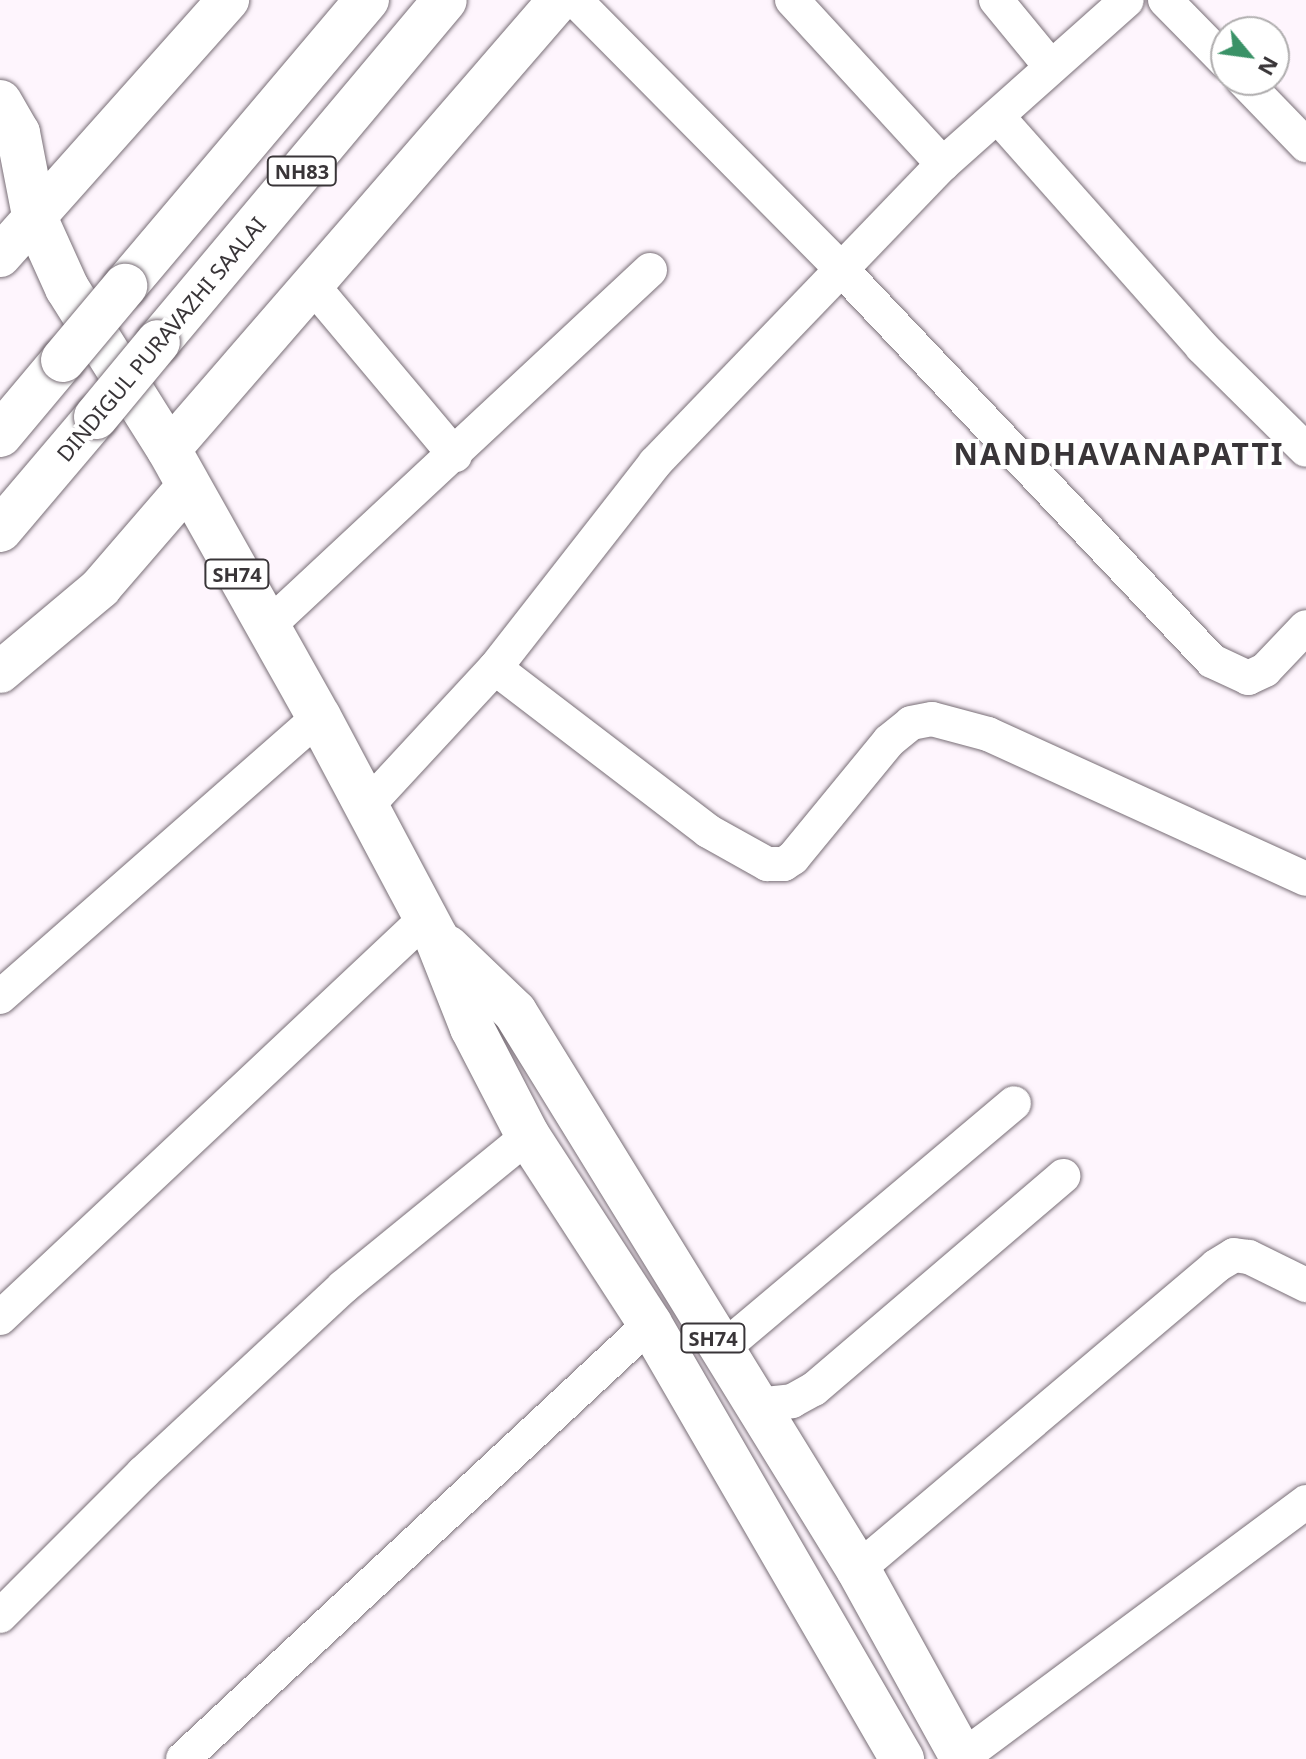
<!DOCTYPE html>
<html>
<head>
<meta charset="utf-8">
<style>
  body { margin:0 }
  #map { position:relative; width:1306px; height:1759px; overflow:hidden; background:#fef5fd; font-family:"Noto Sans",sans-serif }
  div>[style] { position:absolute }
  .roads { filter:drop-shadow(0 0 2px #786e76) drop-shadow(0 0 2px #786e76) }
  .minor>* { height:34px; margin:-17px; padding:0 17px; transform-origin:17px; border-radius:17px; background:#fff }
  .tertiary>* { height:42px; margin:-21px; padding:0 21px; transform-origin:21px; border-radius:21px; background:#fff }
  .primary>* { height:44px; margin:-22px; padding:0 22px; transform-origin:22px; border-radius:22px; background:#fff }
  .trunk>* { height:44px; margin:-22px; padding:0 22px; transform-origin:22px; border-radius:22px; background:#fff }
  .bridges { filter:drop-shadow(0 0 2px #786e76) drop-shadow(0 0 2px #786e76) }
  .trunk-bridge>* { height:44px; margin:-22px; padding:0 22px; transform-origin:22px; border-radius:22px; background:#fff }
  span { translate:-50% -50%; white-space:nowrap; text-align:center; line-height:1.15; -webkit-text-stroke:8px #fff; paint-order:stroke }
  .shield-label span { padding:2px 6px; background:#fff; border:2px solid; border-radius:6px; -webkit-text-stroke-width:0 }
  .shield-label { font-size:20px; color:#393538; font-weight:700 }
  .street-label { font-size:22px; color:#393538 }
  .district-label { font-size:30px; color:#393538; font-weight:700; letter-spacing:2px }
  .north { position:absolute; left:1210px; top:16px; width:80px; height:80px; box-sizing:border-box; background:#fff; border:2px solid #b0aeaf; border-radius:50%; rotate:119deg; font-size:22px; font-weight:700; line-height:32px; text-align:center; color:#393538 }
  .north::after { content:''; display:block; margin:auto; width:28px; height:36px; background:#3a9267; clip-path:polygon(50% 0,100% 100%,50% 72%,0 100%) }
</style>
</head>
<body>
<div id="map">
  <div class="roads">
    <div class="minor">
      <i style="left:575px;top:0;width:380px;rotate:45.3deg"></i>
      <i style="left:842px;top:270px;width:538px;rotate:46.58deg"></i>
      <i style="left:1212px;top:661px;width:40px;rotate:25deg"></i>
      <i style="left:1248px;top:678px;width:19px;rotate:-25deg"></i>
      <i style="left:1265px;top:670px;width:59px;rotate:-46.4deg"></i>
      <i style="left:792px;top:0;width:223px;rotate:47.4deg"></i>
      <i style="left:996px;top:0;width:87px;rotate:50.6deg"></i>
      <i style="left:1165px;top:0;width:87px;rotate:45.5deg"></i>
      <i style="left:1243px;top:80px;width:91px;rotate:45.9deg"></i>
      <i style="left:998px;top:117px;width:307px;rotate:48.4deg"></i>
      <i style="left:1202px;top:347px;width:146px;rotate:44.7deg"></i>
      <i style="left:313px;top:286px;width:221px;rotate:50deg"></i>
      <i style="left:266px;top:628px;width:525px;rotate:-42.99deg"></i>
      <i style="left:495px;top:668px;width:268px;rotate:37.4deg"></i>
      <i style="left:708px;top:831px;width:68px;rotate:29.2deg"></i>
      <i style="left:767px;top:864px;width:17px"></i>
      <i style="left:784px;top:864px;width:11px;rotate:-34deg"></i>
      <i style="left:793px;top:858px;width:151px;rotate:-50.6deg"></i>
      <i style="left:889px;top:741px;width:28px;rotate:-39deg"></i>
      <i style="left:911px;top:723px;width:21px;rotate:-11deg"></i>
      <i style="left:932px;top:719px;width:58px;rotate:15deg"></i>
      <i style="left:988px;top:734px;width:349px;rotate:24.5deg"></i>
      <i style="left:367px;top:806px;width:188px;rotate:-47.2deg"></i>
      <i style="left:495px;top:668px;width:260px;rotate:-52deg"></i>
      <i style="left:655px;top:463px;width:415px;rotate:-46.1deg"></i>
      <i style="left:943px;top:164px;width:246px;rotate:-41.7deg"></i>
      <i style="left:0;top:997px;width:424px;rotate:-41.3deg"></i>
      <i style="left:0;top:1318px;width:584px;rotate:-43.2deg"></i>
      <i style="left:721px;top:1350px;width:383px;rotate:-40.1deg"></i>
      <i style="left:756px;top:1405px;width:36px;rotate:-6deg"></i>
      <i style="left:792px;top:1401px;width:25px;rotate:-29deg"></i>
      <i style="left:814px;top:1389px;width:328px;rotate:-40.5deg"></i>
      <i style="left:858px;top:1569px;width:469px;rotate:-40.2deg"></i>
      <i style="left:1216px;top:1266px;width:21px;rotate:-31deg"></i>
      <i style="left:1234px;top:1255px;width:15px;rotate:8deg"></i>
      <i style="left:1249px;top:1257px;width:64px;rotate:26.2deg"></i>
      <i style="left:0;top:1616px;width:202px;rotate:-45deg"></i>
      <i style="left:143px;top:1473px;width:273px;rotate:-42.9deg"></i>
      <i style="left:343px;top:1287px;width:239px;rotate:-39.2deg"></i>
      <i style="left:183px;top:1759px;width:638px;rotate:-42.97deg"></i>
      <i style="left:960px;top:1759px;width:431px;rotate:-36.6deg"></i>
    </div>
    <div class="tertiary">
      <i style="left:0;top:256px;width:343px;rotate:-48.3deg"></i>
      <i style="left:169px;top:450px;width:595px;rotate:-49.09deg"></i>
      <i style="left:0;top:672px;width:131px;rotate:-40deg"></i>
      <i style="left:100px;top:588px;width:136px;rotate:-49.2deg"></i>
    </div>
    <div class="primary">
      <i style="left:0;top:102px;width:36px;rotate:60deg"></i>
      <i style="left:18px;top:133px;width:84px;rotate:79deg"></i>
      <i style="left:34px;top:215px;width:80px;rotate:65.7deg"></i>
      <i style="left:67px;top:288px;width:191px;rotate:57.8deg"></i>
      <i style="left:169px;top:450px;width:306px;rotate:60.7deg"></i>
      <i style="left:319px;top:717px;width:249px;rotate:62deg"></i>
      <i style="left:436px;top:937px;width:98px;rotate:68.4deg"></i>
      <i style="left:472px;top:1028px;width:122px;rotate:62.6deg"></i>
      <i style="left:528px;top:1136px;width:224px;rotate:57deg"></i>
      <i style="left:650px;top:1324px;width:503px;rotate:59.92deg"></i>
      <i style="left:447px;top:947px;width:94px;rotate:43.7deg"></i>
      <i style="left:515px;top:1012px;width:654px;rotate:58.38deg"></i>
      <i style="left:858px;top:1569px;width:217px;rotate:61.1deg"></i>
    </div>
    <div class="trunk">
      <i style="left:125px;top:286px;width:375px;rotate:-49.8deg"></i>
      <i style="left:158px;top:342px;width:446px;rotate:-50deg"></i>
      <i style="left:0;top:435px;width:98px;rotate:-50deg"></i>
      <i style="left:0;top:530px;width:148px;rotate:-49.7deg"></i>
    </div>
  </div>
  <div class="bridges">
    <div class="trunk-bridge">
      <i style="left:63px;top:360px;width:97px;rotate:-50deg"></i>
      <i style="left:96px;top:417px;width:97px;rotate:-50.4deg"></i>
    </div>
  </div>
  <div class="shield-label">
    <span style="left:302px;top:171px">NH83</span>
    <span style="left:237px;top:574px">SH74</span>
    <span style="left:713px;top:1338px">SH74</span>
  </div>
  <div class="street-label">
    <span style="left:161px;top:339px;rotate:-50deg">DINDIGUL PURAVAZHI SAALAI</span>
  </div>
  <div class="district-label">
    <span style="left:1119px;top:454px">NANDHAVANAPATTI</span>
  </div>
  <div class="north">N</div>
</div>
</body>
</html>
